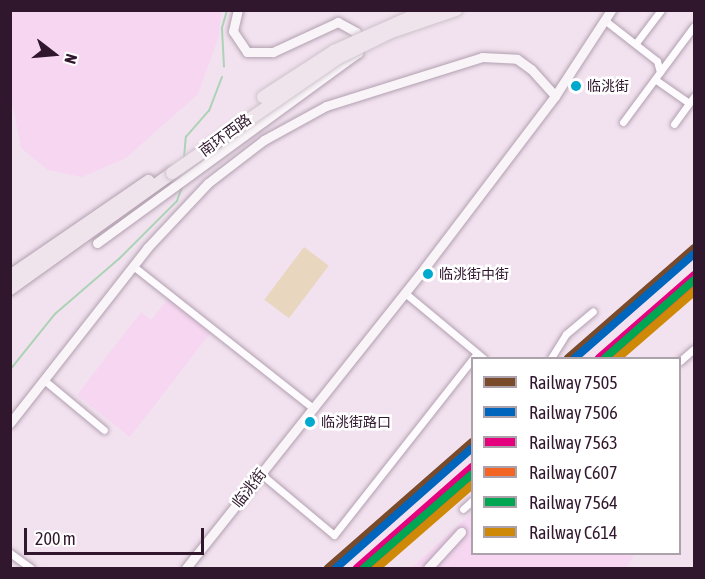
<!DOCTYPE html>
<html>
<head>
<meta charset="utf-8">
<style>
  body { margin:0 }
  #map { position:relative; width:705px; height:579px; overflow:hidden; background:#f2e2ef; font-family:"Asap Condensed","Noto Sans SC",sans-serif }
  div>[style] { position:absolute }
  .built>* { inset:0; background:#f6d6f1 }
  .green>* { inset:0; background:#e8d6bf; transform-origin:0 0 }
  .stream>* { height:1.5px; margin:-0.75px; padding:0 0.75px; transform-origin:0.75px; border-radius:0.75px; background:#acd3b6 }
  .roads { filter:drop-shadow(0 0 2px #b2a0b0) drop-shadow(0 0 2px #b2a0b0) }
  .street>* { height:7px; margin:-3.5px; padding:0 3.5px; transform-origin:3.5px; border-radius:3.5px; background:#fdfbfd }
  .secondary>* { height:9px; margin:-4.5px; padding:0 4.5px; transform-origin:4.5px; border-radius:4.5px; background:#f9f4f8 }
  .highway>* { height:12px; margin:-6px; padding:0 6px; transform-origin:6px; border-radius:6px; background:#efe4ec }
  .bridges { filter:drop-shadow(0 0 2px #cdc2cb) drop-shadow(0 0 2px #cdc2cb) }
  .highway-bridge>* { height:12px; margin:-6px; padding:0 6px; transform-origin:6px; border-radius:6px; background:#efe4ec }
  .rail-1>* { height:8px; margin:-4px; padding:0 4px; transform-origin:4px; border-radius:4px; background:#7a4b2a }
  .rail-2>* { height:8px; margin:-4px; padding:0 4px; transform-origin:4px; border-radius:4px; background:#0065bd }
  .rail-3>* { height:8px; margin:-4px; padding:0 4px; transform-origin:4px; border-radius:4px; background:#e5007d }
  .rail-4>* { height:8px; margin:-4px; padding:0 4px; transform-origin:4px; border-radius:4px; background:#f26522 }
  .rail-5>* { height:8px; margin:-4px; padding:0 4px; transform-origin:4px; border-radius:4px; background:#00a651 }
  .rail-6>* { height:8px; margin:-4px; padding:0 4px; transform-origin:4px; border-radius:4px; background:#cf8909 }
  .dots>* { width:16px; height:16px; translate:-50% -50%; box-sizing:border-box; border:3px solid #fff; border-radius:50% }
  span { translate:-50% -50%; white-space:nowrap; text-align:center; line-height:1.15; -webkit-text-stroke:5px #fff; paint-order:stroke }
  .bus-label { font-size:14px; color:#30172d }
  .left { translate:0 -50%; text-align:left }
  .street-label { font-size:15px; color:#30172d }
  .frame { position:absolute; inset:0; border:12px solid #30172d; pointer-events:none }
  .legend { position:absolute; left:471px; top:357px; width:210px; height:198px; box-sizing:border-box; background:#fff; border:2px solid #aca2ab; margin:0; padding:8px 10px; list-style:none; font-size:18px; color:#30172d }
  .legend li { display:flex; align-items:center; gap:12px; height:30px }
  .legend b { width:30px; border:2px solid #aca2ab }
  .north { position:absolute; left:24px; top:24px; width:60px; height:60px; -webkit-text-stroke:4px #fff; paint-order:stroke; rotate:106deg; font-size:16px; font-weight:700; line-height:24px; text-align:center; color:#30172d }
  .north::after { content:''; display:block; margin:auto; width:21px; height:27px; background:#30172d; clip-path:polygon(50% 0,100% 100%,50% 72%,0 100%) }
  .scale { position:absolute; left:24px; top:528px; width:180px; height:27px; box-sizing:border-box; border:3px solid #30172d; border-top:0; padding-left:8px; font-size:18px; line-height:21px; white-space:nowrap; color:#30172d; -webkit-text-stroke:4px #fff; paint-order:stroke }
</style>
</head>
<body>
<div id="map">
  <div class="built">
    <i style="clip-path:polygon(221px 11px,219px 36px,198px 94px,126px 158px,82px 177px,48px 170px,21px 148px,11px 97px,11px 11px)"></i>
    <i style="clip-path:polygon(168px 299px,211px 332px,130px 437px,77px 395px,141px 312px,151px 320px)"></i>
    <i style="clip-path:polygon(472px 513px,472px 554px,634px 554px,628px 566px,618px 568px,411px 568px)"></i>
  </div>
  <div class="green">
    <i style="left:304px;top:247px;width:31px;height:66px;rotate:37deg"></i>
  </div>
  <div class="stream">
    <i style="left:224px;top:67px;width:39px;rotate:-93deg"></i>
    <i style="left:222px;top:28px;width:19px;rotate:-74deg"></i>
    <i style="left:184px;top:158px;width:21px;rotate:-85deg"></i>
    <i style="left:186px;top:137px;width:35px;rotate:-49deg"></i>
    <i style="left:209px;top:111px;width:36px;rotate:-69deg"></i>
    <i style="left:10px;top:370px;width:72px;rotate:-51.2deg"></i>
    <i style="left:55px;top:314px;width:84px;rotate:-40.7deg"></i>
    <i style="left:119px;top:259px;width:82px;rotate:-45deg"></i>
    <i style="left:177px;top:201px;width:15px;rotate:-70deg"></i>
  </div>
  <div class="roads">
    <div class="street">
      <i style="left:607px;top:22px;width:63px;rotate:38deg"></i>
      <i style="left:657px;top:61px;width:11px;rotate:75deg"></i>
      <i style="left:636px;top:43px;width:41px;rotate:-52.9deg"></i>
      <i style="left:656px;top:80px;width:40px;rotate:34.9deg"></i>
      <i style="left:623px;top:122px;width:119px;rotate:-53.5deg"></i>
      <i style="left:674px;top:124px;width:34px;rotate:-54deg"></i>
      <i style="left:133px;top:266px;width:229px;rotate:38.3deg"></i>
      <i style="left:405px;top:293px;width:102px;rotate:39.8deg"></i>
      <i style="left:551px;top:358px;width:28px;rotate:-58deg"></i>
      <i style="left:566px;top:334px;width:35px;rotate:-40deg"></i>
      <i style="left:680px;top:361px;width:18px;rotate:-41deg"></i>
      <i style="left:44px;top:380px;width:78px;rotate:39.8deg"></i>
      <i style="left:261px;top:474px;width:95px;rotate:39.9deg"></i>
      <i style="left:334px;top:535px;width:231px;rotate:-51.8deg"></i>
      <i style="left:463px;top:509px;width:12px;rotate:-42deg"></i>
      <i style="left:10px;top:553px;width:26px;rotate:36deg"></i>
    </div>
    <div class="secondary">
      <i style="left:97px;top:243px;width:323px;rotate:-36.1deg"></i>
      <i style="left:358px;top:53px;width:21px;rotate:-95deg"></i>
      <i style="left:356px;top:32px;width:21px;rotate:-151deg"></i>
      <i style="left:338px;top:22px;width:72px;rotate:155.2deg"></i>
      <i style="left:273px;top:52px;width:26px;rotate:180deg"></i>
      <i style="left:247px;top:52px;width:25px;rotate:-124deg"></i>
      <i style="left:233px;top:31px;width:22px;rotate:-77deg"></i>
      <i style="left:10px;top:423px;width:222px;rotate:-51.9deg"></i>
      <i style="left:147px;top:248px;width:89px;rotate:-46.8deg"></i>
      <i style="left:208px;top:183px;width:71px;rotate:-37.5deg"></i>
      <i style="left:264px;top:140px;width:71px;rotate:-28.7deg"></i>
      <i style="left:326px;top:106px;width:164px;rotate:-17.4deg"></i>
      <i style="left:482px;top:57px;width:35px;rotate:3deg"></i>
      <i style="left:517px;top:59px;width:17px;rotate:36deg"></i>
      <i style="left:531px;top:69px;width:36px;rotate:48deg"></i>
      <i style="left:186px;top:568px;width:386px;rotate:-51.5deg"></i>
      <i style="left:426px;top:266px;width:213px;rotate:-52.8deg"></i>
      <i style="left:555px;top:96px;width:103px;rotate:-56.9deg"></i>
      <i style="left:428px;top:568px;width:49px;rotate:-47.5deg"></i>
    </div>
    <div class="highway">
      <i style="left:10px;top:276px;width:168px;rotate:-34.5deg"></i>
      <i style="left:10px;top:289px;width:199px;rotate:-35.6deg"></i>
    </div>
  </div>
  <div class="bridges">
    <div class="highway-bridge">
      <i style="left:263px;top:97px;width:85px;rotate:-32.9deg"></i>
      <i style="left:334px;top:51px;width:101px;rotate:-24deg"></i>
      <i style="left:172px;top:173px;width:202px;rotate:-34.7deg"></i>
      <i style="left:338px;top:58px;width:59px;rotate:-26.1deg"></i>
      <i style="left:391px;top:32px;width:69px;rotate:-18.7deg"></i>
    </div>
  </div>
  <div class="rail-1">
    <i style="left:568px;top:358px;width:167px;rotate:-41.1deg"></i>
    <i style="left:328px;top:568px;width:191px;rotate:-41.2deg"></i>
  </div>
  <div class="rail-2">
    <i style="left:575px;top:358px;width:158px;rotate:-41.2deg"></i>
    <i style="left:336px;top:568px;width:181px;rotate:-41.4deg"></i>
  </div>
  <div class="rail-3">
    <i style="left:599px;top:358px;width:126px;rotate:-41.1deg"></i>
    <i style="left:357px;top:568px;width:153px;rotate:-41.3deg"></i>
  </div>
  <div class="rail-4">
    <i style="left:612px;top:358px;width:108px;rotate:-40.9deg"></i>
    <i style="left:370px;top:568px;width:135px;rotate:-41.1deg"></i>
  </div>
  <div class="rail-5">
    <i style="left:605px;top:358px;width:118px;rotate:-41.2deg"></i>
    <i style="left:364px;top:568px;width:143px;rotate:-41deg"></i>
  </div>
  <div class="rail-6">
    <i style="left:618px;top:358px;width:101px;rotate:-41deg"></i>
    <i style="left:377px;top:568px;width:126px;rotate:-41.1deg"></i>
  </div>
  <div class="dots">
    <i style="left:576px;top:86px;background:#00a9ce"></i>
    <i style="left:428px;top:274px;background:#00a9ce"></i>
    <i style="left:310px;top:422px;background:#00a9ce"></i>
  </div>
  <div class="bus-label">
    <span class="left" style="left:587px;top:86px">临洮街</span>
    <span class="left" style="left:439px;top:274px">临洮街中街</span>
    <span class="left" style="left:321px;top:422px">临洮街路口</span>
  </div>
  <div class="street-label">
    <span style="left:225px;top:135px;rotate:-36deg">南环西路</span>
    <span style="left:249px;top:488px;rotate:-52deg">临洮街</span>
  </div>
  <div class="frame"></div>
  <ul class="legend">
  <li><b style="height:8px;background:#7a4b2a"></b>Railway 7505</li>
  <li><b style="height:8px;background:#0065bd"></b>Railway 7506</li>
  <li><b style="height:8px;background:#e5007d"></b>Railway 7563</li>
  <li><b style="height:8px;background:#f26522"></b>Railway C607</li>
  <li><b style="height:8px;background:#00a651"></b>Railway 7564</li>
  <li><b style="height:8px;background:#cf8909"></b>Railway C614</li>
  </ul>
  <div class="north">N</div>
  <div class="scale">200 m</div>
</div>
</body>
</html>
